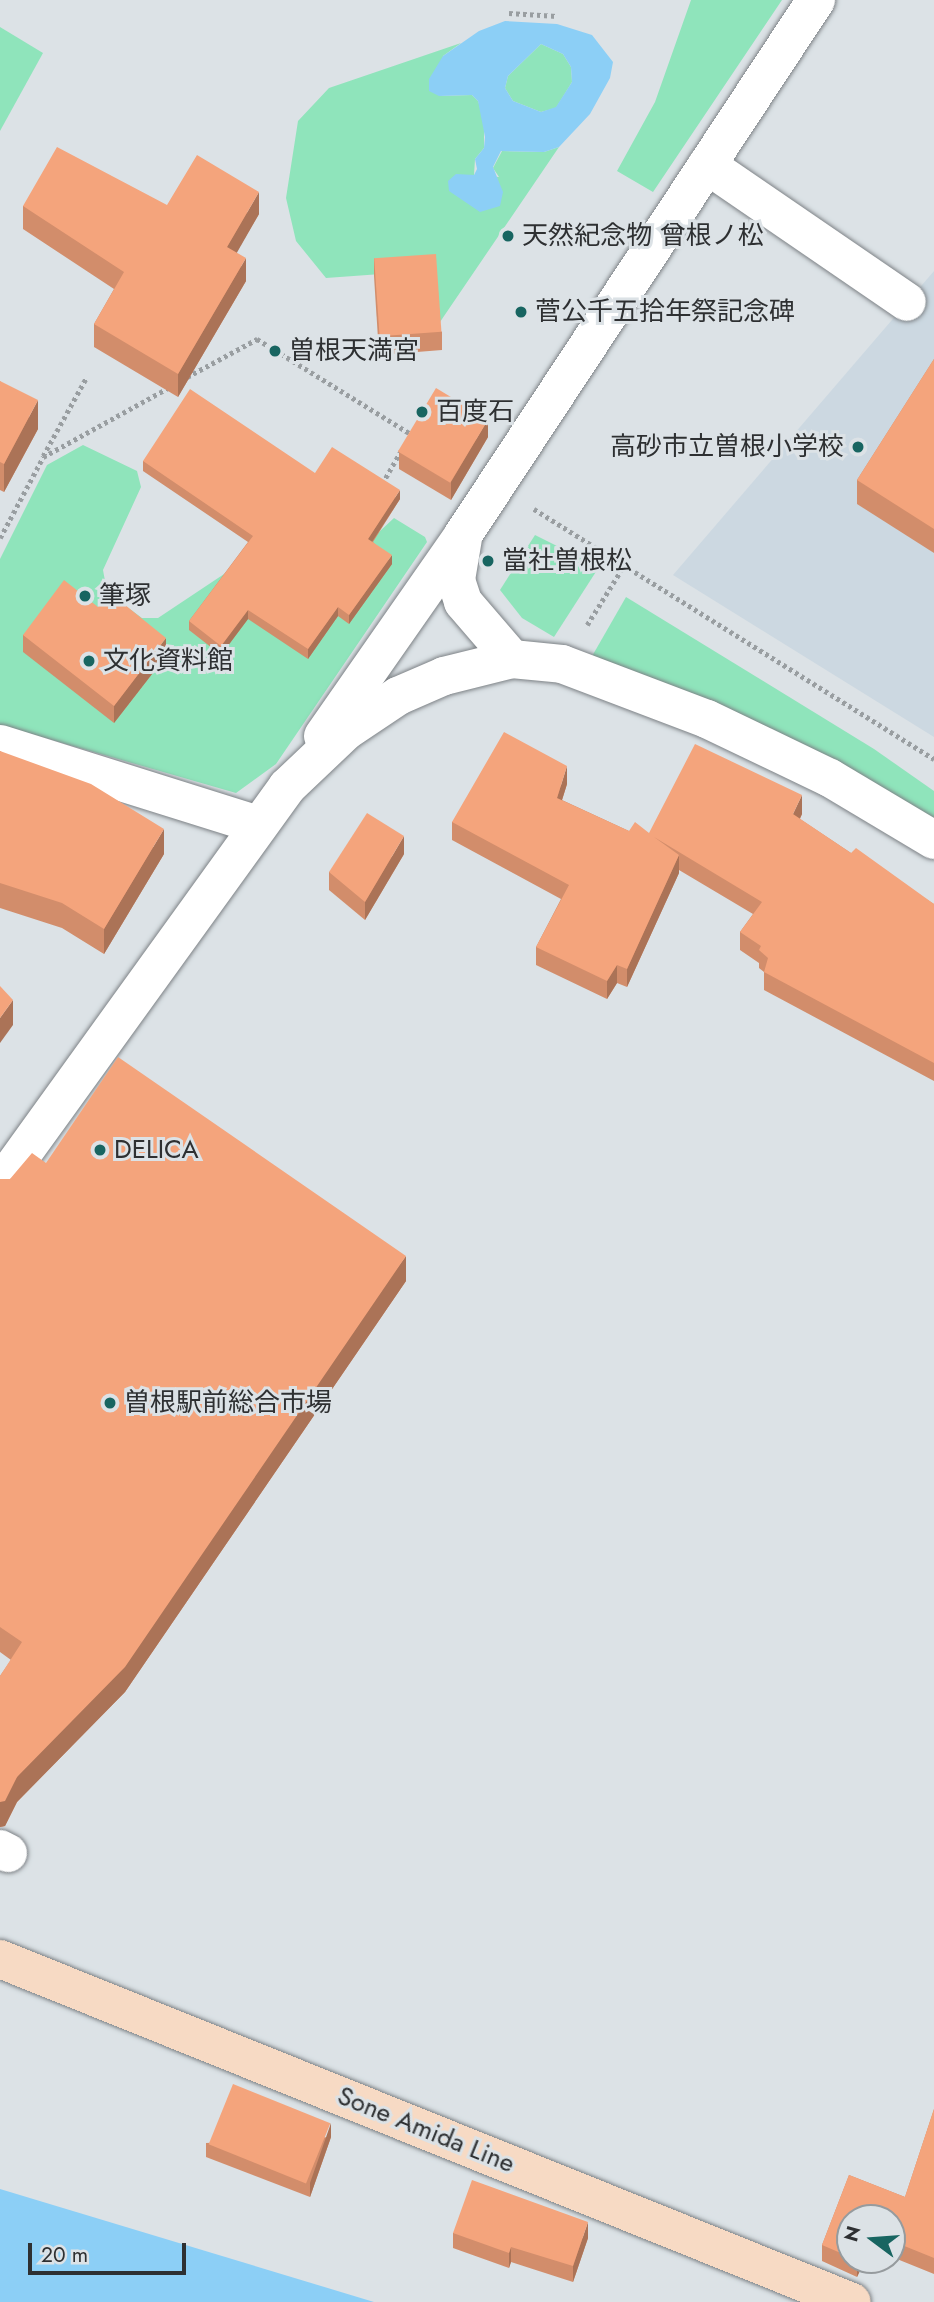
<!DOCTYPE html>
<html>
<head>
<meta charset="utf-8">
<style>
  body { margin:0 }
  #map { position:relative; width:934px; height:2302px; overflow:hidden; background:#dce2e6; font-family:Jost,"Noto Sans JP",sans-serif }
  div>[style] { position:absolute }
  .built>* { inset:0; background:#ccd8e1 }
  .green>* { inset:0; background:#8fe4bb }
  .water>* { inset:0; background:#8ccff6 }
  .path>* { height:4.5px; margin-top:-2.25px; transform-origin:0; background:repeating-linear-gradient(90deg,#999ea1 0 3.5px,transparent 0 7px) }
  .roads { filter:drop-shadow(0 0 2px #7d8286) drop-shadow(0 0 2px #7d8286) }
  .street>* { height:38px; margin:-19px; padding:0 19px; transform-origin:19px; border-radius:19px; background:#fff }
  .secondary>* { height:38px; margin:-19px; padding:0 19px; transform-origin:19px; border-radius:19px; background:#f7dac4 }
  .wall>* { inset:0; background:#d28d6b }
  .shaded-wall>* { inset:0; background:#ab7357 }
  .building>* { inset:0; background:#f4a47c; transform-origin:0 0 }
  .dots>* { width:19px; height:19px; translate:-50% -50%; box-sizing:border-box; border:4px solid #dce2e6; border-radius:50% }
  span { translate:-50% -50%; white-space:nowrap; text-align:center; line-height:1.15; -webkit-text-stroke:6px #dce2e6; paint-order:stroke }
  .poi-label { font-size:26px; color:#2e3032 }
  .left { translate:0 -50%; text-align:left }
  .right { translate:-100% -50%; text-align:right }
  .street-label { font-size:26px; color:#2e3032 }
  .north { position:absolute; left:836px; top:2204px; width:70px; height:70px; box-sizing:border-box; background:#dce2e6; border:2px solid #969b9e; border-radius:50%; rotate:286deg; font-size:19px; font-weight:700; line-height:28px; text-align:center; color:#2e3032 }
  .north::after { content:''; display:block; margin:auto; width:24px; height:32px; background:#186561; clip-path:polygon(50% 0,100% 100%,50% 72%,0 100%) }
  .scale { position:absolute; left:28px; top:2243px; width:158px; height:32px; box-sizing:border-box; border:4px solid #2e3032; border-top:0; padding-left:9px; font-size:21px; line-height:24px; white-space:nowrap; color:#2e3032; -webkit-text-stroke:5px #dce2e6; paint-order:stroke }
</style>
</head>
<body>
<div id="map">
  <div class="built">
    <i style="clip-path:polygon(934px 271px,934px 737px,673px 575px)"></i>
  </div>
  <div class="green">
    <i style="clip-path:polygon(691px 0,782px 0,653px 192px,617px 171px,655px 102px)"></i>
    <i style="clip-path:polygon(0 27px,43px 53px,0 131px)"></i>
    <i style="clip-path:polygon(461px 43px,443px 56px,439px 96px,472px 95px,478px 101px,484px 119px,484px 148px,475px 159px,474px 175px,499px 177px,493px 168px,502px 151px,544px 152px,559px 147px,440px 322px,436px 270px,326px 278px,296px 241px,286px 198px,298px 121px,329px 88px)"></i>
    <i style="clip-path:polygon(541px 44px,563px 54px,571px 67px,572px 82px,556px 108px,541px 112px,513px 101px,505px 88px,508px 76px)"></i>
    <i style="clip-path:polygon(83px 445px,137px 471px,141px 487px,103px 570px,107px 592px,142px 618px,158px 618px,257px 552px,309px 488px,379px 532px,394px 518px,425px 537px,427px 542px,276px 764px,236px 793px,0 725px,0 559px,47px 465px)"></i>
    <i style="clip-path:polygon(535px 535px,599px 567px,554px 637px,522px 618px,500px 590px)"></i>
    <i style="clip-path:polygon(626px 597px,874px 749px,934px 791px,934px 819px,591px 658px)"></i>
  </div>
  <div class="water">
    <i style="clip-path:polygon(evenodd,505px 21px,557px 24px,592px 35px,613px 62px,610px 78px,590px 114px,559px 147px,544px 152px,501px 151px,493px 167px,503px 192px,500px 206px,480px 212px,449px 191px,448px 181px,456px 174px,474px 175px,477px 169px,475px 159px,484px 148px,485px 137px,478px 101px,472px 95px,439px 96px,429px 91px,429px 79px,443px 56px,479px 31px,505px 21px,541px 44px,563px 54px,571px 67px,572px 82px,556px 107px,541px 112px,513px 101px,505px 88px,508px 76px,541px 44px)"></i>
    <i style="clip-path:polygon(0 2189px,374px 2302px,0 2302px)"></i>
  </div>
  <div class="path">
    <i style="left:509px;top:13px;width:48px;rotate:3.6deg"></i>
    <i style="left:187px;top:377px;width:80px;rotate:-28.5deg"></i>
    <i style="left:257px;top:339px;width:185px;rotate:31.7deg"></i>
    <i style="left:43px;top:456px;width:89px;rotate:-61.1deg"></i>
    <i style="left:382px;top:484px;width:40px;rotate:-60.3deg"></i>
    <i style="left:534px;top:509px;width:472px;rotate:32deg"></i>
    <i style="left:0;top:538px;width:92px;rotate:-62deg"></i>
    <i style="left:43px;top:457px;width:145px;rotate:-28.9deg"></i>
    <i style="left:587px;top:625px;width:72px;rotate:-58.1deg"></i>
  </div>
  <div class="roads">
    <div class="street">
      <i style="left:707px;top:165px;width:242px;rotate:34.4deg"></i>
      <i style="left:463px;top:538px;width:43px;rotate:99.5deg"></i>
      <i style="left:456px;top:580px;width:23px;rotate:72deg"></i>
      <i style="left:463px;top:602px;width:75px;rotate:49.3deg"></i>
      <i style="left:323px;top:736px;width:245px;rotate:-55.1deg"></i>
      <i style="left:463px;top:535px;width:641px;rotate:-56.58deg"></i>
      <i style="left:0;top:744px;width:271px;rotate:17.4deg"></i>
      <i style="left:0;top:1185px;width:491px;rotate:-54.2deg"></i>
      <i style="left:287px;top:787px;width:81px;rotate:-43.5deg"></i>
      <i style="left:346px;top:731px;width:63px;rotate:-33.9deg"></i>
      <i style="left:398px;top:696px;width:50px;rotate:-23.5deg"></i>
      <i style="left:444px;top:676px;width:70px;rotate:-14deg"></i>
      <i style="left:512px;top:659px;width:50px;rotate:5.7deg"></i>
      <i style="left:562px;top:664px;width:155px;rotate:20.8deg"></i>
      <i style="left:707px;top:719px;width:136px;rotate:25.6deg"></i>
      <i style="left:830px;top:778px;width:121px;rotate:30.8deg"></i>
      <i style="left:0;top:1849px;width:9px;rotate:27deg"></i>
    </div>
    <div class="secondary">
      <i style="left:0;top:1959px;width:918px;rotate:21.93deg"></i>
    </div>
  </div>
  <div class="wall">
    <i style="clip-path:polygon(167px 205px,259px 214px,236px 253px,246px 281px,178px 397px,94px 347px,94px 324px,114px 289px,23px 229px,23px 206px)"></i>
    <i style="clip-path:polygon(374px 258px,442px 332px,442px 350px,379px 355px,374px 276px)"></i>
    <i style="clip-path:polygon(934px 359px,934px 553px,857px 504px,857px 480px)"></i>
    <i style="clip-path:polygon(0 381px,38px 429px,4px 492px,0 490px)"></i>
    <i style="clip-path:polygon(488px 437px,451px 500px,399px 469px,399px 452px)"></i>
    <i style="clip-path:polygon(143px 461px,315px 473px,400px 499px,373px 542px,392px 564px,349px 624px,338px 616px,308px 659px,248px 619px,221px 655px,189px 630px,189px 621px,248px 542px,143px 471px)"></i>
    <i style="clip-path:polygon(98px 607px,166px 656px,114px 723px,23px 652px,23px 635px)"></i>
    <i style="clip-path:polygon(0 751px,164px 854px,104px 954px,62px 928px,0 908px)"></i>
    <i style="clip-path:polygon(567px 784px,562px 800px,629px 831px,649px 833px,802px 814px,800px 819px,851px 853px,934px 904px,934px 1081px,764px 990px,764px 972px,759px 968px,759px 963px,740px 950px,740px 932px,753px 914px,679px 870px,679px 873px,627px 987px,617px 983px,607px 999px,536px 965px,536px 947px,561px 899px,452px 840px,452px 822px)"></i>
    <i style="clip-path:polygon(404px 854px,365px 920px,329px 890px,329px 872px)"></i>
    <i style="clip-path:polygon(46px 1163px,406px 1281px,125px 1692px,17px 1802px,5px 1826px,0 1827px,0 1676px,11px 1660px,0 1652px,0 1179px,10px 1179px)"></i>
    <i style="clip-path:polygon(934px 2109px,934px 2274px,892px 2257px,892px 2218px,850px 2218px,850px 2260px,865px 2260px,857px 2277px,822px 2261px,822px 2245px,849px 2175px,905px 2197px)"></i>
    <i style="clip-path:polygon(331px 2137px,310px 2197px,206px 2157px,206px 2143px)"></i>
    <i style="clip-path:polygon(453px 2233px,588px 2238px,573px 2282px,511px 2262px,509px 2268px,453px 2248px)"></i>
  </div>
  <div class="shaded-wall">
    <i style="clip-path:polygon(259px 192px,259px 214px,227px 270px,227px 247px)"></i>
    <i style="clip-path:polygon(246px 258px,246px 281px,178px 397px,178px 374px)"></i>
    <i style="clip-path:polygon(38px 400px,38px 429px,4px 492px,4px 464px)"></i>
    <i style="clip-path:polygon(488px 419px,488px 437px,451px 500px,451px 482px)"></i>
    <i style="clip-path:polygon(400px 490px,400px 499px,368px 548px,368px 539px)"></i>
    <i style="clip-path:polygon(392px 555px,392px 564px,349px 624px,349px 615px)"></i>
    <i style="clip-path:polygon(338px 607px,338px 616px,308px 659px,308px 649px)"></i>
    <i style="clip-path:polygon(248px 610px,248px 619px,221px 655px,221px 646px)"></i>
    <i style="clip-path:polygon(166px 638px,166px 656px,114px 723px,114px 706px)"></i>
    <i style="clip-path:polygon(567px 766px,567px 784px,557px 816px,557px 798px)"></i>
    <i style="clip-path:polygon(802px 795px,802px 814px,793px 832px,793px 814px)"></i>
    <i style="clip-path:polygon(164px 829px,164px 854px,104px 954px,104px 929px)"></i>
    <i style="clip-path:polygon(404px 836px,404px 854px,365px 920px,365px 902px)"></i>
    <i style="clip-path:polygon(679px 855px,679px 873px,627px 987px,627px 969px)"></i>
    <i style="clip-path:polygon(617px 965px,617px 983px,607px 999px,607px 981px)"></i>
    <i style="clip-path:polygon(13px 1000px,13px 1025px,0 1043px,0 1018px)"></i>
    <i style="clip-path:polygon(406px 1256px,406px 1281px,125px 1692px,17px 1802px,5px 1826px,0 1827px,0 1802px,17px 1777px)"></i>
    <i style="clip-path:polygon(331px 2123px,331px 2137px,310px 2197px,310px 2183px)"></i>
    <i style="clip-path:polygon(588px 2222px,588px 2238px,573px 2282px,573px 2266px)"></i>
    <i style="clip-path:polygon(511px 2247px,511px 2262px,509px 2268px,509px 2253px)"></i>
    <i style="clip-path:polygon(857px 2260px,865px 2260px,857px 2277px)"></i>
  </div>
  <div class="building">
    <i style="clip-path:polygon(57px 147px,167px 205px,197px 155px,259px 192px,227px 247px,246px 258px,178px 374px,94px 324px,124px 272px,23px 206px)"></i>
    <i style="left:436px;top:254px;width:78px;height:62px;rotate:86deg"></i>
    <i style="clip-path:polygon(934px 359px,934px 529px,857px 480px)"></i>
    <i style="clip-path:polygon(0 381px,38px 400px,4px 464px,0 462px)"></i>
    <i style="left:436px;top:388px;width:61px;height:74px;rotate:31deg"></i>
    <i style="clip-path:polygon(190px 389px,315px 473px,332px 447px,400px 490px,368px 539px,392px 555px,349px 615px,338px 607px,308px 649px,248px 610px,221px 646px,189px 621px,253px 536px,143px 461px)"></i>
    <i style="clip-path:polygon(64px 580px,98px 607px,109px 592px,166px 638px,114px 706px,23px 635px)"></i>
    <i style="clip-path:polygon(504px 732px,567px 766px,557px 798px,629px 831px,635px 822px,649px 833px,695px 744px,802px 795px,793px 814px,851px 853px,856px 848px,934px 904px,934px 1063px,764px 972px,768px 958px,759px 950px,761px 946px,740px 932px,762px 902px,654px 837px,679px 855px,627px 969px,617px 965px,607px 981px,536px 947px,569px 885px,452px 822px)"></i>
    <i style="clip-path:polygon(0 751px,91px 784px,164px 829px,104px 929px,62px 903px,0 883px)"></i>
    <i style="clip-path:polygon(367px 813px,404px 836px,365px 902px,329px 872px)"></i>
    <i style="clip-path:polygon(0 986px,13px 1000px,0 1018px)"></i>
    <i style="clip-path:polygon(118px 1057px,406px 1256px,125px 1667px,17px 1777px,5px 1801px,0 1802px,0 1676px,22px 1642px,0 1627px,0 1179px,10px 1179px,32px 1153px,46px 1163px)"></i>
    <i style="left:233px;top:2084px;width:105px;height:65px;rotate:22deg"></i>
    <i style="clip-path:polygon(934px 2109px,934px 2258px,892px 2241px,892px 2218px,850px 2218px,850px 2257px,822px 2245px,849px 2175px,905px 2197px)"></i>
    <i style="clip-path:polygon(472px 2180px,588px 2222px,573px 2266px,511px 2247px,509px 2253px,453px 2233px)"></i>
  </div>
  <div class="dots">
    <i style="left:508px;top:236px;background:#186561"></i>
    <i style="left:521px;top:312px;background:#186561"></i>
    <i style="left:275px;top:351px;background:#186561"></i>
    <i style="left:422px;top:412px;background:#186561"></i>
    <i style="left:858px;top:447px;background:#186561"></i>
    <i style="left:488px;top:561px;background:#186561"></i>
    <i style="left:85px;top:596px;background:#186561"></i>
    <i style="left:89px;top:661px;background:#186561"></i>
    <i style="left:100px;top:1150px;background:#186561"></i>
    <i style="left:110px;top:1403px;background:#186561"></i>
  </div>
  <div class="poi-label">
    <span class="left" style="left:522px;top:236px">天然紀念物 曾根ノ松</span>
    <span class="left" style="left:535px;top:312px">菅公千五拾年祭記念碑</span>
    <span class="left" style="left:289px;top:351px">曽根天満宮</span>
    <span class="left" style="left:436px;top:412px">百度石</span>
    <span class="right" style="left:844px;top:447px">高砂市立曽根小学校</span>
    <span class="left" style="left:502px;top:561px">當社曽根松</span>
    <span class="left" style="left:99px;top:596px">筆塚</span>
    <span class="left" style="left:103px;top:661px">文化資料館</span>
    <span class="left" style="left:114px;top:1150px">DELICA</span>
    <span class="left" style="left:124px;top:1403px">曽根駅前総合市場</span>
  </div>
  <div class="street-label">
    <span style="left:426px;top:2130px;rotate:22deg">Sone Amida Line</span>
  </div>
  <div class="north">N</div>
  <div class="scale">20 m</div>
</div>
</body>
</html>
